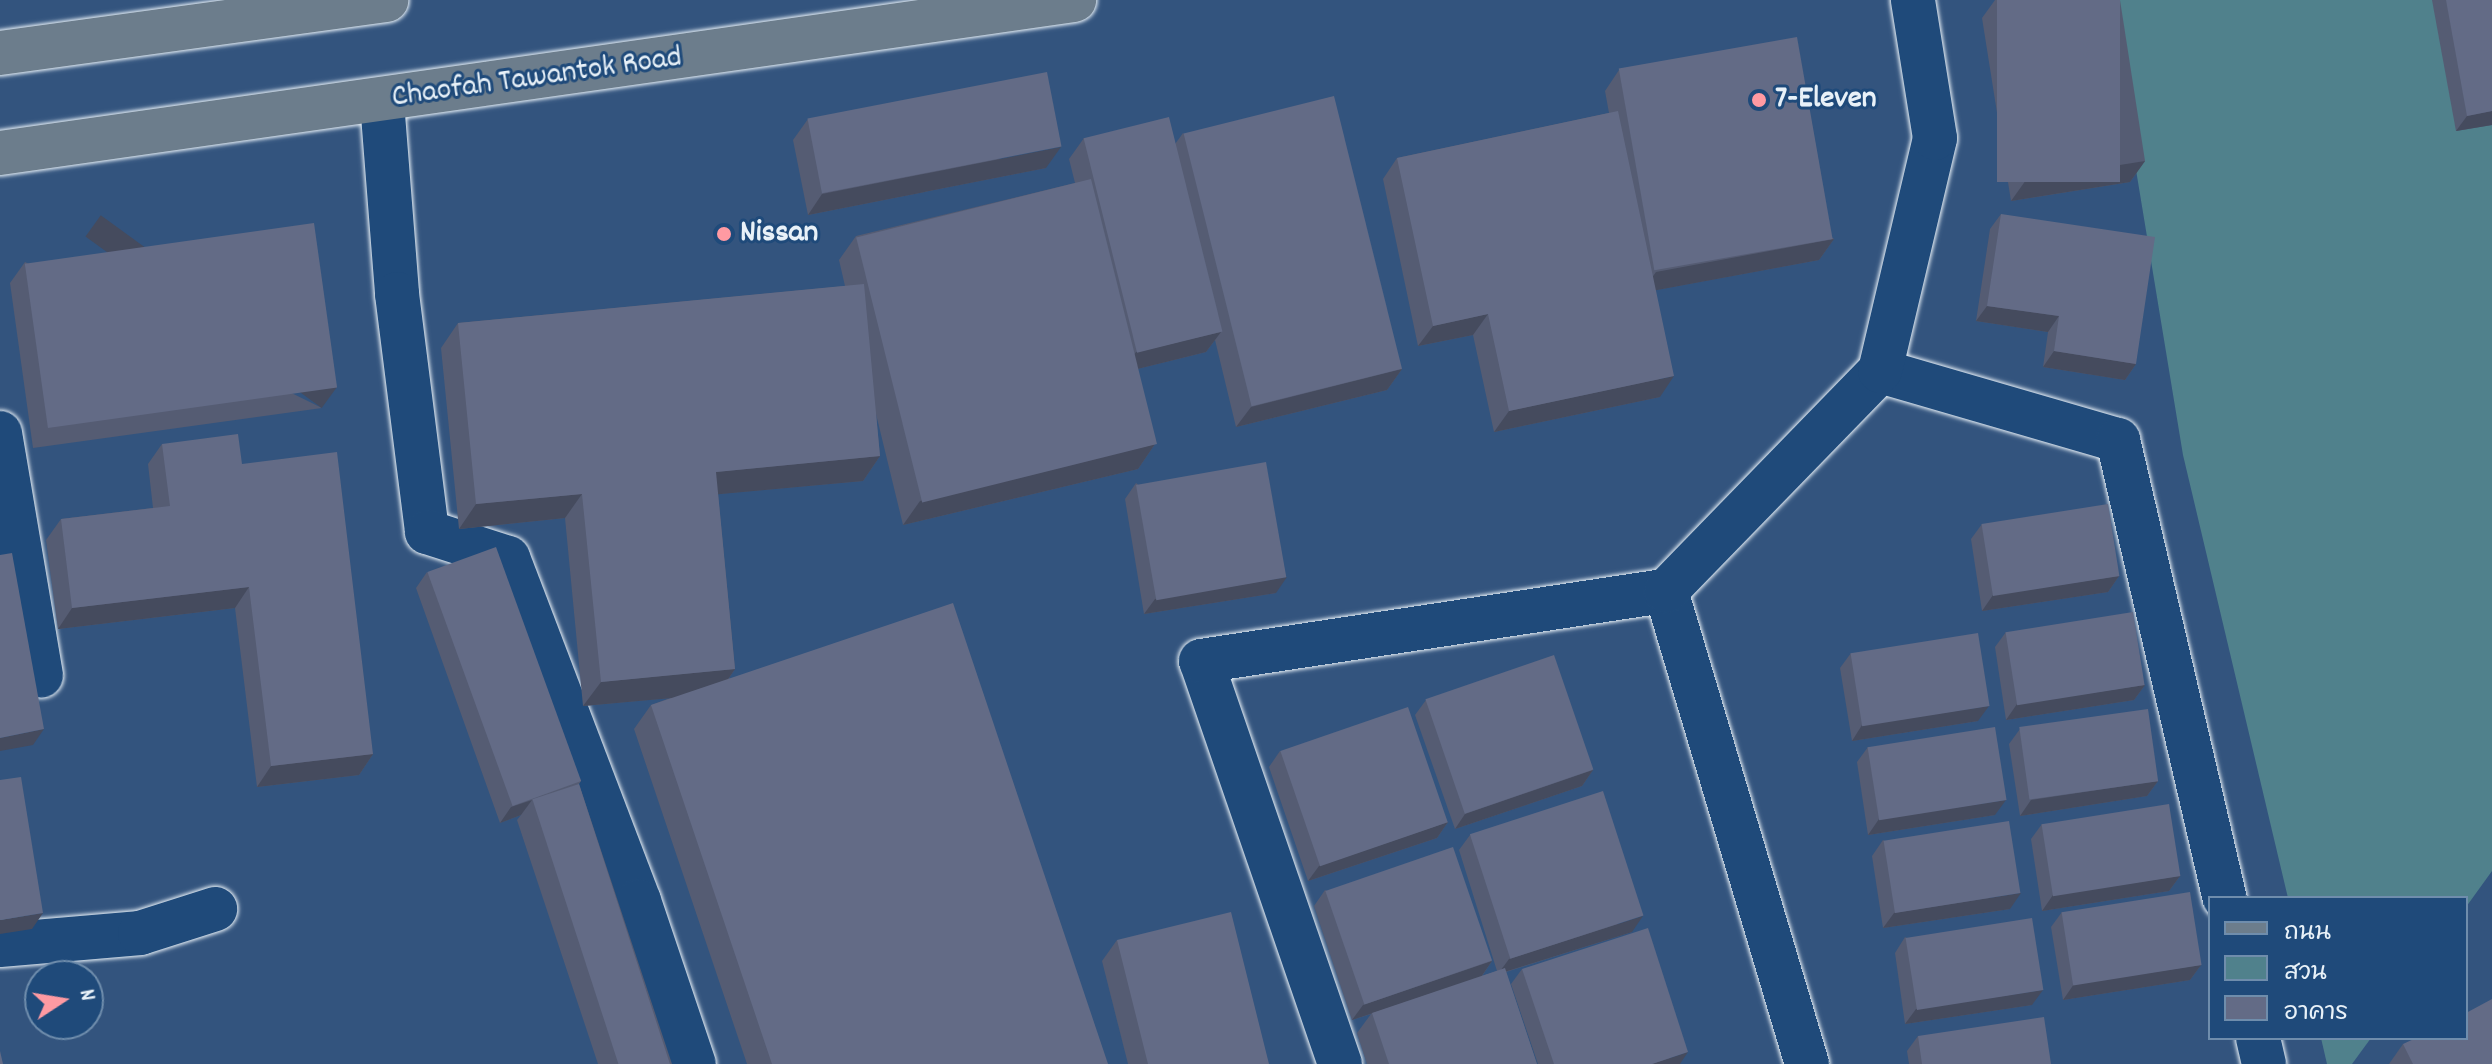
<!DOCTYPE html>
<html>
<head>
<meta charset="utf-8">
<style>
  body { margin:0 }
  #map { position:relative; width:2492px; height:1064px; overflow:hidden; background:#33547e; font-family:Dekko,"Playpen Sans Thai",sans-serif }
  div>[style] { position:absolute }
  .green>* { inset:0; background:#50818c }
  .roads { filter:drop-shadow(0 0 2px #e8f1f8) drop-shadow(0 0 2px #e8f1f8) }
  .minor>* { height:44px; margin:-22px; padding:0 22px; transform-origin:22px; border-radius:22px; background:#1f4a7a }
  .major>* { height:44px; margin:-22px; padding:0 22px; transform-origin:22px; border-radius:22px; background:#6c7d8c }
  .wall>* { inset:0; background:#555c73 }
  .shaded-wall>* { inset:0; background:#454b5e; transform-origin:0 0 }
  .building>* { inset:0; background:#636b86; transform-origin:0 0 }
  .dots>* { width:22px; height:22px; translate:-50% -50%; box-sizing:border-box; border:4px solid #1f4a7a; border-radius:50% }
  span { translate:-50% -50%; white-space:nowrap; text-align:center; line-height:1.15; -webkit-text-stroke:6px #1f4a7a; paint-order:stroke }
  .street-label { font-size:32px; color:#e8f1f8 }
  .poi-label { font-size:32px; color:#e8f1f8; font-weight:700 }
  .left { translate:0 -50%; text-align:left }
  .legend { position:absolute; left:2208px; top:896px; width:260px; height:144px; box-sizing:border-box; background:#1f4a7a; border:2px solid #6f8dac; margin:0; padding:10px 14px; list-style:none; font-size:24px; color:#e8f1f8 }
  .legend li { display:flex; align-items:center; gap:16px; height:40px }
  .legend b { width:40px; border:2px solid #6f8dac }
  .north { position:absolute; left:24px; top:960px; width:80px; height:80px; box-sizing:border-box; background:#1f4a7a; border:2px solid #6f8dac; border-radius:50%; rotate:78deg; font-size:22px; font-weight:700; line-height:32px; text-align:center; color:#e8f1f8 }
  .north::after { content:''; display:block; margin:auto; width:28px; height:36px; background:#ff9aa2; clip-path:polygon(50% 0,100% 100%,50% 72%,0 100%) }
</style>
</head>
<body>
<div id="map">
  <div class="green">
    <i style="clip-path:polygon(2108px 0,2492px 0,2492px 871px,2466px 907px,2466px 898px,2288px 898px,2183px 455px)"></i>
    <i style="clip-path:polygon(2321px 1038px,2371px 1038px,2352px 1064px,2327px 1064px)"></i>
  </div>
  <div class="roads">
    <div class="minor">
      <i style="left:382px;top:102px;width:193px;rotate:85.5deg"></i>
      <i style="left:397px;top:294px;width:240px;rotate:82.8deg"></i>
      <i style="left:427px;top:532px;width:85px;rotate:17.8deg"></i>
      <i style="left:508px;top:558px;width:367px;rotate:69.1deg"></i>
      <i style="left:639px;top:901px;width:172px;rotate:71.4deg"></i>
      <i style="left:1880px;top:371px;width:248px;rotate:16.2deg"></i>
      <i style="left:2118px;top:440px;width:470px;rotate:76.9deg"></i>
      <i style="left:0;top:433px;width:246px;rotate:80.4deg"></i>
      <i style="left:1666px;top:591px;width:494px;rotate:73.4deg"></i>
      <i style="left:0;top:945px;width:141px;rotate:-4.9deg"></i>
      <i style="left:140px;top:933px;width:79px;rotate:-17.7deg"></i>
      <i style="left:2258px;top:1038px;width:27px;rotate:77deg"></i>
      <i style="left:1340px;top:1064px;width:426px;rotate:-109deg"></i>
      <i style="left:1201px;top:661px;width:470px;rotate:-8.6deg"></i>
      <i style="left:1666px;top:591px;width:307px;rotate:-45.8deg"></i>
      <i style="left:1880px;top:371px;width:239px;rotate:-76.7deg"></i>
      <i style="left:1935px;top:138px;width:140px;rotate:-99.1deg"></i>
    </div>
    <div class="major">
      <i style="left:0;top:53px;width:390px;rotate:-7.8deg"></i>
      <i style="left:0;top:153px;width:1085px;rotate:-8.11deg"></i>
    </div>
  </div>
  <div class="wall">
    <i style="clip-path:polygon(1995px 0,2120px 0,2145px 161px,2130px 182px,2011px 201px,1982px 18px)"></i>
    <i style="clip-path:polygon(2432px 0,2492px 0,2492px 125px,2456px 131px)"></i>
    <i style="clip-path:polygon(1619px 70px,1834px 239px,1819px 260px,1656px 290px,1660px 397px,1494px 432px,1473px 335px,1418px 346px,1383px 179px,1397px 158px,1609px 113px,1605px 91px)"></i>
    <i style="clip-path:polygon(808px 119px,1046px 168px,808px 215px,793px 140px)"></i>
    <i style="clip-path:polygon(1183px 133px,1402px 369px,1387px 390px,1236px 427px,1215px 340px,1206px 352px,1137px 369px,1155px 444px,1138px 469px,903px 525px,876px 414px,880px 456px,863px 481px,718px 494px,735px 669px,729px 678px,1108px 1064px,747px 1064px,634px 729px,651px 705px,670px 698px,583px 706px,565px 518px,459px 529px,441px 348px,458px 323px,845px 286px,839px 260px,856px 236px,1075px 183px,1069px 159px,1084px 138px,1175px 144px)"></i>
    <i style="clip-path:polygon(2001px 214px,2136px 364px,2125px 380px,2043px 367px,2048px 332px,1976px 321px,1990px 229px)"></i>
    <i style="clip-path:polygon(25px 262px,322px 408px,33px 448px,10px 283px)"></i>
    <i style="clip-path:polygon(162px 444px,242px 464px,373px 754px,359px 775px,257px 787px,235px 608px,58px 629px,46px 540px,61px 519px,153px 508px,148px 464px)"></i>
    <i style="clip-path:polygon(1136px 483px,1276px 593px,1144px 614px,1125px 499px)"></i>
    <i style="clip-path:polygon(1982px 524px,2119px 576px,2108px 592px,1982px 611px,1971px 539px)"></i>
    <i style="clip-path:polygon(427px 572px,581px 781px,579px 784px,672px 1064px,598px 1064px,517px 820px,521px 815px,500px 823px,416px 588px)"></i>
    <i style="clip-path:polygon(2006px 632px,2145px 685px,2134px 700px,2006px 720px,1995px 647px)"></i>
    <i style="clip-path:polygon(1851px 653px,1978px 721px,1852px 741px,1840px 668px)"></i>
    <i style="clip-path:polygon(1426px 700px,1593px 770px,1582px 786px,1455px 829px,1415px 715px)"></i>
    <i style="clip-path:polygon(2020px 729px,2158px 781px,2147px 796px,2020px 816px,2009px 744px)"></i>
    <i style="clip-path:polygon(1868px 747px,1995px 815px,1868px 835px,1857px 762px)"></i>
    <i style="clip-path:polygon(1280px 751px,1448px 822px,1437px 838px,1308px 881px,1269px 767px)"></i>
    <i style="clip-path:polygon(2042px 824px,2180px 876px,2169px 891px,2042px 911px,2031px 839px)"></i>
    <i style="clip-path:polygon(1470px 835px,1632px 932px,1506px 972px,1537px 1064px,1367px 1064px,1357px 1033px,1371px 1014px,1352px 1020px,1314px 906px,1325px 890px,1492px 961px,1482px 976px,1497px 971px,1459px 850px)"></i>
    <i style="clip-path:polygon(1883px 840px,2010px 909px,1883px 928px,1872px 856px)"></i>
    <i style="clip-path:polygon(2062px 912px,2201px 965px,2190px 980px,2063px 1000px,2051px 927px)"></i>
    <i style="clip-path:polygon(1905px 937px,2032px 1005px,1905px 1024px,1895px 953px)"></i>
    <i style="clip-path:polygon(1117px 940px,1269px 1064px,1128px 1064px,1102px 961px)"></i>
    <i style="clip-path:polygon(1522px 969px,1680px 1064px,1538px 1064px,1511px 984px)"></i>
    <i style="clip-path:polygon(1918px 1036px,2051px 1064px,1909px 1064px,1907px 1051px)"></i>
    <i style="clip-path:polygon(2403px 1044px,2492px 1064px,2389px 1064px)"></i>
  </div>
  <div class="shaded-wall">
    <i style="clip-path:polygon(2492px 111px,2492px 125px,2456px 131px,2467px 116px)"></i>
    <i style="clip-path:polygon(1061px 147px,1046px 168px,808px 215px,822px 194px)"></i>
    <i style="clip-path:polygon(2145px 161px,2130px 182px,2011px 201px,2026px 180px)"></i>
    <i style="clip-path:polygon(1834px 239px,1819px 260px,1641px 293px,1656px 272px)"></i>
    <i style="clip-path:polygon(1987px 306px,2059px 316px,2048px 332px,1976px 321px)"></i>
    <i style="clip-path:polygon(1488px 314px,1473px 335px,1418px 346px,1433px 326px)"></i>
    <i style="clip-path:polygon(1221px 332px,1206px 352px,1121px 373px,1136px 352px)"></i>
    <i style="clip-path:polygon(2054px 351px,2136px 364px,2125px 380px,2043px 367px)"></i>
    <i style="clip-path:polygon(1402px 369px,1387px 390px,1236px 427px,1251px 407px)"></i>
    <i style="clip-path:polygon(1674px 376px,1660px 397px,1494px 432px,1509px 411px)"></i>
    <i style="left:337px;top:387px;width:26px;height:292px;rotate:126deg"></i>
    <i style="clip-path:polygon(1155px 444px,1138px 469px,903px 525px,920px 501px)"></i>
    <i style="clip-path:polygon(880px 456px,863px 481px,699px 496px,716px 472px)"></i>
    <i style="clip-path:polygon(582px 494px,565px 518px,459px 529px,476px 504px)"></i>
    <i style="clip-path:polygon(2119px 576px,2108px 592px,1982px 611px,1993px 595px)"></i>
    <i style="clip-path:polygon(1287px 577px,1276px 593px,1144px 614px,1155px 599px)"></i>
    <i style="clip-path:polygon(249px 587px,235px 608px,58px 629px,72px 608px)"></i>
    <i style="clip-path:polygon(735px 669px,718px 694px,583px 706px,601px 682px)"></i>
    <i style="clip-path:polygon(2145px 685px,2134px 700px,2006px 720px,2017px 704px)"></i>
    <i style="clip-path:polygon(1989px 706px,1978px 721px,1852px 741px,1862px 725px)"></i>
    <i style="clip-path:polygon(44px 729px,33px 745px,0 751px,0 738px)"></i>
    <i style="clip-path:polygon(373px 754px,359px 775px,257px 787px,271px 766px)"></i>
    <i style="clip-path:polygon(1593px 770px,1582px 786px,1455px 829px,1465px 814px)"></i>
    <i style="clip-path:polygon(2158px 781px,2147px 796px,2020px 816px,2031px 800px)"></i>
    <i style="clip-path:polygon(532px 800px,521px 815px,500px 823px,511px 807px)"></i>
    <i style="clip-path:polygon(2006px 800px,1995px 815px,1868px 835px,1879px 819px)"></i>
    <i style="clip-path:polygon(1448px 822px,1437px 838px,1308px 881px,1319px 866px)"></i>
    <i style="clip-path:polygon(2180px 876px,2169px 891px,2042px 911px,2053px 895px)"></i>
    <i style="clip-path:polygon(2021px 893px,2010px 909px,1883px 928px,1894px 913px)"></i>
    <i style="clip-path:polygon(43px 913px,32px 929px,0 934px,0 920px)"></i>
    <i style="clip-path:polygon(1643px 916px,1632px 932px,1498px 974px,1509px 959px)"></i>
    <i style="clip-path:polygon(1492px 961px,1481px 977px,1352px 1020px,1363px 1005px)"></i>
    <i style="clip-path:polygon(2201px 965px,2190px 980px,2063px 1000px,2074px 984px)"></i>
    <i style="clip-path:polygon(2043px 990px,2032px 1005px,1905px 1024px,1916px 1009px)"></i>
    <i style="clip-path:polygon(1688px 1052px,1680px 1064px,1652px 1064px)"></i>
  </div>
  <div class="building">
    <i style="left:1997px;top:0;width:123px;height:182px"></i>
    <i style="clip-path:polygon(2446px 0,2492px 0,2492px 111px,2467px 116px)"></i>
    <i style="left:1797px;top:37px;width:205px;height:181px;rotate:80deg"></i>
    <i style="left:1047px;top:72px;width:76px;height:244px;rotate:79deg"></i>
    <i style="left:1334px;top:96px;width:281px;height:155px;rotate:76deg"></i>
    <i style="clip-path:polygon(1618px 111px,1674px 376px,1509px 411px,1488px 314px,1433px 326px,1397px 158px)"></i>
    <i style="left:1169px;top:117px;width:221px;height:88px;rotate:76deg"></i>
    <i style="left:1091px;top:179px;width:273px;height:242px;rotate:76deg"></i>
    <i style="clip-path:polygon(2001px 214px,2155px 237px,2136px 364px,2054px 351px,2059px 316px,1987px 306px)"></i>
    <i style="left:314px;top:223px;width:166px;height:292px;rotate:82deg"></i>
    <i style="clip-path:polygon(864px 284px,880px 456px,716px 472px,735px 669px,601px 682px,582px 494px,476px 504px,458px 323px)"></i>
    <i style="clip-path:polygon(238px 434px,242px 464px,337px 452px,373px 754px,271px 766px,249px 587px,72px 608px,61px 519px,170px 506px,162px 444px)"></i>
    <i style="left:1266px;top:462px;width:117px;height:132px;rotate:80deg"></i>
    <i style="left:2108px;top:504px;width:73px;height:128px;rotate:81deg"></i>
    <i style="left:496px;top:547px;width:249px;height:73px;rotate:70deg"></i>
    <i style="clip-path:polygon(12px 553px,44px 729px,0 738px,0 555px)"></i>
    <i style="clip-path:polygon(953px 603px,1108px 1064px,772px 1064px,651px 705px)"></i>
    <i style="left:2133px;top:612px;width:74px;height:129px;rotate:81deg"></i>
    <i style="left:1978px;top:633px;width:74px;height:129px;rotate:81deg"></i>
    <i style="left:1554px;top:655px;width:121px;height:136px;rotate:71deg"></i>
    <i style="left:1408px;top:707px;width:122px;height:135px;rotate:71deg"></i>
    <i style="left:2148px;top:709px;width:73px;height:130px;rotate:82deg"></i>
    <i style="left:1995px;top:727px;width:74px;height:129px;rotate:81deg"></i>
    <i style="clip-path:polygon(21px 777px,43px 913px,0 920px,0 780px)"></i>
    <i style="left:579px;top:784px;width:295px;height:49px;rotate:72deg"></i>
    <i style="left:1603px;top:791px;width:131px;height:140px;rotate:72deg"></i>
    <i style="left:2169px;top:804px;width:73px;height:129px;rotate:81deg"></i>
    <i style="left:2009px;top:821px;width:73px;height:127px;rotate:81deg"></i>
    <i style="left:1453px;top:847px;width:120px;height:135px;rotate:71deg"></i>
    <i style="left:2190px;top:892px;width:74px;height:130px;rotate:81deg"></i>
    <i style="clip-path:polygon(1231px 912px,1269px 1064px,1148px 1064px,1117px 940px)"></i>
    <i style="left:2032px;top:918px;width:73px;height:128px;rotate:81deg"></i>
    <i style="clip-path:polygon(1648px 928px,1688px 1052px,1652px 1064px,1554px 1064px,1522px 969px)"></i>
    <i style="clip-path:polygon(1505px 968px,1537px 1064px,1389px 1064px,1372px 1013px)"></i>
    <i style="clip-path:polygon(2492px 999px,2492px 1064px,2413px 1064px,2403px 1044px,2416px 1038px,2466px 1038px,2466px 1013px)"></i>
    <i style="clip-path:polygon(2044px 1017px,2051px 1064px,1922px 1064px,1918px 1036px)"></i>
    <i style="clip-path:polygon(0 1051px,3px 1064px,0 1064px)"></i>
  </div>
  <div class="dots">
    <i style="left:1759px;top:100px;background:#ff9aa2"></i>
    <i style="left:724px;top:234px;background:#ff9aa2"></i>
  </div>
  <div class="street-label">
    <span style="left:537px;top:79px;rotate:-8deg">Chaofah Tawantok Road</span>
  </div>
  <div class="poi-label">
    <span class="left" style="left:1775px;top:100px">7-Eleven</span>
    <span class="left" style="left:740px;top:234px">Nissan</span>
  </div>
  <ul class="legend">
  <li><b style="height:10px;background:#6c7d8c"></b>ถนน</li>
  <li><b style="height:22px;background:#50818c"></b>สวน</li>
  <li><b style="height:22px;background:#636b86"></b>อาคาร</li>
  </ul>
  <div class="north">N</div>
</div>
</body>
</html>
